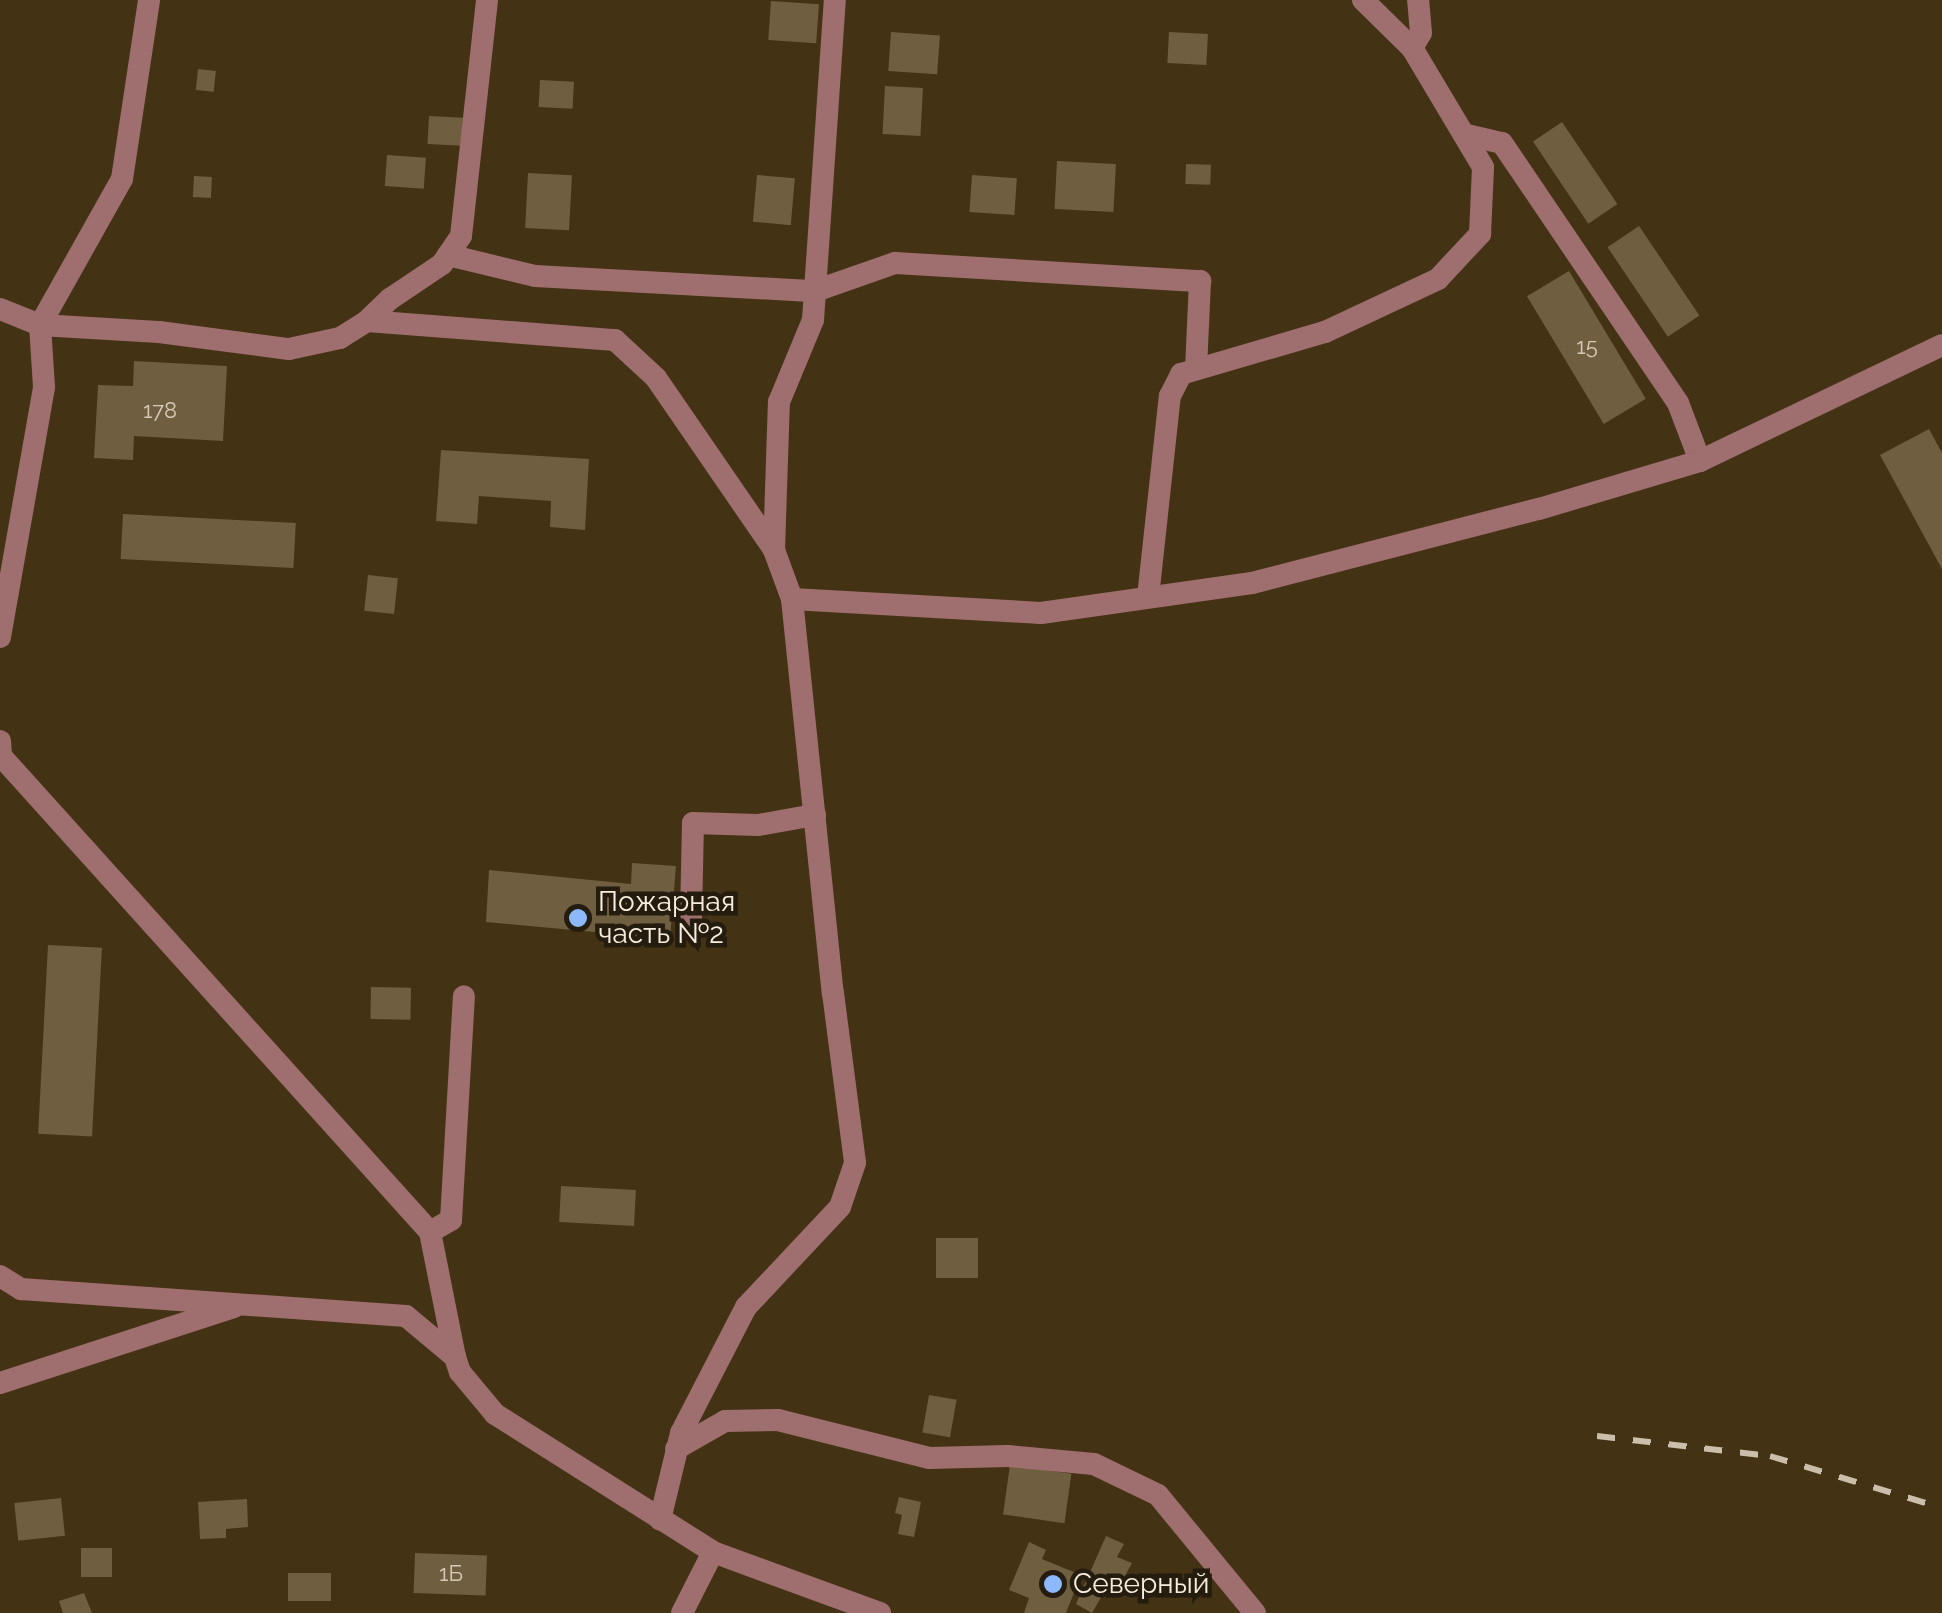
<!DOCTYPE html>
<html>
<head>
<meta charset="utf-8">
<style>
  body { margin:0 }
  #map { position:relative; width:1942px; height:1613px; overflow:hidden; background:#443215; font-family:Raleway,sans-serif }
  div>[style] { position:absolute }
  .building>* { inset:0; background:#705e40; transform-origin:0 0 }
  .minor>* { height:22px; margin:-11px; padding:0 11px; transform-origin:11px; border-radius:11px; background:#9f6e6e }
  .rail>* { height:6px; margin-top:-3px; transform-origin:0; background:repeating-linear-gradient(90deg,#cbbeaa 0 18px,transparent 0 36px) }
  .dots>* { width:28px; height:28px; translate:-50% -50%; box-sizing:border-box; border:5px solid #241c0f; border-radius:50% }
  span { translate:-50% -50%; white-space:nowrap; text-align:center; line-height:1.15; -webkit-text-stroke:9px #241c0f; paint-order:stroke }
  .number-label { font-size:22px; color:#d6c9b5 }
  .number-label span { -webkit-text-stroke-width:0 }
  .poi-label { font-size:28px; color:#f8eddc }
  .left { translate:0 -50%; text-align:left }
</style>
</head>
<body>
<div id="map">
  <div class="building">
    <i style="left:771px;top:1px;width:48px;height:39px;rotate:4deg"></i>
    <i style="left:891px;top:32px;width:49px;height:39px;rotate:4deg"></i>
    <i style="left:1169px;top:32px;width:39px;height:31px;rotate:3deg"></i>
    <i style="left:198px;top:69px;width:18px;height:21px;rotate:6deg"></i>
    <i style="left:540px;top:80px;width:34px;height:27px;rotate:3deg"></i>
    <i style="left:885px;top:86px;width:38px;height:48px;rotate:3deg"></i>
    <i style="left:429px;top:116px;width:34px;height:28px;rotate:3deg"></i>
    <i style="left:1562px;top:122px;width:99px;height:35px;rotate:56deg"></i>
    <i style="left:387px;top:155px;width:39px;height:31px;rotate:4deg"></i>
    <i style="left:1057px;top:161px;width:59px;height:48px;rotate:3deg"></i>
    <i style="left:1186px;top:164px;width:25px;height:20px;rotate:2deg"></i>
    <i style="left:528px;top:173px;width:44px;height:55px;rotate:3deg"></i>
    <i style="left:757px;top:175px;width:38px;height:47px;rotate:5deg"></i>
    <i style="left:972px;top:175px;width:45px;height:37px;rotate:4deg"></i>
    <i style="left:194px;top:176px;width:18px;height:21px;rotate:3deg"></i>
    <i style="left:1639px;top:226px;width:108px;height:38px;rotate:56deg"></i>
    <i style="left:1569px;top:271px;width:149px;height:49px;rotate:59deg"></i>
    <i style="clip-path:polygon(134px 361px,227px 366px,223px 441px,134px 436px,133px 460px,94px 458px,98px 385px,133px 386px)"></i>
    <i style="clip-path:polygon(1929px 429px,1942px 453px,1942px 569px,1880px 455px)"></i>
    <i style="clip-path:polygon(441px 450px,589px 459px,585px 530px,550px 527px,551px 501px,479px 496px,477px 524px,436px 521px)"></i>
    <i style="left:123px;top:514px;width:173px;height:45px;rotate:3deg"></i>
    <i style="left:368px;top:575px;width:30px;height:36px;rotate:6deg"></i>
    <i style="clip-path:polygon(632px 863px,676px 866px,670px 939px,486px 922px,489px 870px,631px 884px)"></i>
    <i style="left:48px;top:945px;width:54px;height:189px;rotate:3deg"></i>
    <i style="left:371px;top:987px;width:40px;height:32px;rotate:1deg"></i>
    <i style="left:561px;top:1186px;width:75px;height:36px;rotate:3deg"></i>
    <i style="left:936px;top:1238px;width:42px;height:40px"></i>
    <i style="left:929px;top:1395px;width:28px;height:38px;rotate:10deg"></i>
    <i style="left:1010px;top:1465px;width:62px;height:50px;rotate:8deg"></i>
    <i style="clip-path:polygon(899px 1497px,921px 1502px,914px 1537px,898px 1534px,902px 1515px,895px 1513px)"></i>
    <i style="left:61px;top:1498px;width:38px;height:47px;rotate:84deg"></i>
    <i style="clip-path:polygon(247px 1499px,248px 1527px,226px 1529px,226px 1538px,200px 1539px,198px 1502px)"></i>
    <i style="clip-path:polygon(1106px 1536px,1124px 1544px,1117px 1557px,1132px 1563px,1120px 1585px,1111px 1580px,1092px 1613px,1076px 1604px)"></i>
    <i style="clip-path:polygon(1029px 1542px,1046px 1550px,1042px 1559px,1081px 1575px,1066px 1613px,1024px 1613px,1029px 1598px,1009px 1590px)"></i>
    <i style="left:81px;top:1548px;width:31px;height:29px"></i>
    <i style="left:415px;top:1553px;width:72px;height:40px;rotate:2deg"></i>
    <i style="left:288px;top:1573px;width:43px;height:28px"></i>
    <i style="clip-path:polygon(84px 1593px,92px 1613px,63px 1613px,59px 1601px)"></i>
  </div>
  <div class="minor">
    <i style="left:1363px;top:0;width:69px;rotate:44.4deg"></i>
    <i style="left:1467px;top:135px;width:36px;rotate:13deg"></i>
    <i style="left:1502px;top:143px;width:314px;rotate:55.9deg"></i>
    <i style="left:1678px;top:403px;width:62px;rotate:69.2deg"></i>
    <i style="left:448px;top:255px;width:89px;rotate:13.6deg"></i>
    <i style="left:535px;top:276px;width:280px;rotate:3.1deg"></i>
    <i style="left:815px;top:291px;width:85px;rotate:-19.3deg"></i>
    <i style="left:895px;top:263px;width:306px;rotate:3.4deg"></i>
    <i style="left:1200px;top:281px;width:87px;rotate:92.6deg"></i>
    <i style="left:0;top:309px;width:43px;rotate:21.8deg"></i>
    <i style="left:40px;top:325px;width:119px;rotate:3.4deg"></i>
    <i style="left:159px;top:332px;width:131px;rotate:7.5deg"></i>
    <i style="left:289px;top:349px;width:52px;rotate:-12.2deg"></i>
    <i style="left:340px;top:338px;width:32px;rotate:-32deg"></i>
    <i style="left:367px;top:321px;width:249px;rotate:4.4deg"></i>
    <i style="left:615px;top:340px;width:56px;rotate:42.8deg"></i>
    <i style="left:656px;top:378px;width:209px;rotate:55.5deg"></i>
    <i style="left:774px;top:550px;width:52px;rotate:69.8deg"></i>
    <i style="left:792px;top:599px;width:396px;rotate:84.1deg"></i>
    <i style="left:833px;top:993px;width:171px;rotate:82.6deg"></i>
    <i style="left:855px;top:1163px;width:46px;rotate:108.8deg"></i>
    <i style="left:840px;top:1207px;width:137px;rotate:133.2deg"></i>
    <i style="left:746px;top:1307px;width:142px;rotate:117.3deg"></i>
    <i style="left:681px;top:1433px;width:89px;rotate:103.6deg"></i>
    <i style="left:367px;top:321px;width:32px;rotate:-44deg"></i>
    <i style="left:390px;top:299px;width:63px;rotate:-33.9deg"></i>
    <i style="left:442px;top:264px;width:34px;rotate:-56deg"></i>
    <i style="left:461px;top:236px;width:237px;rotate:-83.7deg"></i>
    <i style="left:774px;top:550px;width:148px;rotate:-88.1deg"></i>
    <i style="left:779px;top:402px;width:89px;rotate:-67.5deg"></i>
    <i style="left:813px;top:320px;width:321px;rotate:-86.1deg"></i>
    <i style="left:1148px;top:597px;width:202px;rotate:-83.8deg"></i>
    <i style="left:1170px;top:396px;width:25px;rotate:-63deg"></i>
    <i style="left:1181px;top:374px;width:150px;rotate:-16.3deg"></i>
    <i style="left:1325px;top:332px;width:125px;rotate:-25.1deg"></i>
    <i style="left:1438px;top:279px;width:62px;rotate:-47deg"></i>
    <i style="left:1480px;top:234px;width:67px;rotate:-87.4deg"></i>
    <i style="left:1483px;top:167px;width:139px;rotate:-120.8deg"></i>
    <i style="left:1412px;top:48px;width:17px;rotate:-59deg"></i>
    <i style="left:1421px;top:33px;width:33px;rotate:-95deg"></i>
    <i style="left:792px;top:599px;width:249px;rotate:3.2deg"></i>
    <i style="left:1041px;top:613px;width:213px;rotate:-8.1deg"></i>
    <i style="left:1252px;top:583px;width:296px;rotate:-14.5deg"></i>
    <i style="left:1539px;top:509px;width:168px;rotate:-16.6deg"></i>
    <i style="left:1700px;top:461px;width:268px;rotate:-25.6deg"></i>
    <i style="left:0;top:637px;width:254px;rotate:-80deg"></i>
    <i style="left:44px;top:387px;width:62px;rotate:-93.7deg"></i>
    <i style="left:40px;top:325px;width:167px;rotate:-60.7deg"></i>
    <i style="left:122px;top:179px;width:181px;rotate:-81.4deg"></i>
    <i style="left:0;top:741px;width:15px;rotate:86deg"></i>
    <i style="left:1px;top:756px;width:641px;rotate:47.97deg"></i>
    <i style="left:430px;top:1232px;width:127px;rotate:78.7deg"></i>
    <i style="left:455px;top:1357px;width:16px;rotate:72deg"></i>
    <i style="left:460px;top:1372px;width:55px;rotate:50.2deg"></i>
    <i style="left:495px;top:1414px;width:258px;rotate:32.3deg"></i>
    <i style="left:713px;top:1552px;width:178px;rotate:20.1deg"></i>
    <i style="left:691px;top:918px;width:95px;rotate:-88.8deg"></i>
    <i style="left:693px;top:823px;width:65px;rotate:1.8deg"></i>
    <i style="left:758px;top:825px;width:58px;rotate:-10deg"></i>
    <i style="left:430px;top:1232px;width:24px;rotate:-30deg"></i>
    <i style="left:451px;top:1220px;width:224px;rotate:-86.7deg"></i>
    <i style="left:0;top:1276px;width:25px;rotate:32deg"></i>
    <i style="left:21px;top:1289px;width:386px;rotate:4deg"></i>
    <i style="left:406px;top:1316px;width:64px;rotate:39.9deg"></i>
    <i style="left:0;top:1383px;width:246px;rotate:-18deg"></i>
    <i style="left:676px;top:1449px;width:56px;rotate:-29.7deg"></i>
    <i style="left:725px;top:1421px;width:53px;rotate:-1.1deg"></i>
    <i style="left:778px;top:1420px;width:156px;rotate:14.1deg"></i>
    <i style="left:929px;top:1458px;width:79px;rotate:-1.5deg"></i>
    <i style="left:1008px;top:1456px;width:86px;rotate:5.3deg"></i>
    <i style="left:1094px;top:1464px;width:71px;rotate:25.8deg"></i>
    <i style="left:1158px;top:1495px;width:153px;rotate:50.6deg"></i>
    <i style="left:682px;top:1613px;width:68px;rotate:-63.1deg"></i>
  </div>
  <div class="rail">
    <i style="left:1597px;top:1436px;width:174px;rotate:6.6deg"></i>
    <i style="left:1770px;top:1456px;width:180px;rotate:16.8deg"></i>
  </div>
  <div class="dots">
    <i style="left:578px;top:918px;background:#8db9fc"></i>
    <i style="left:1053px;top:1584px;background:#8db9fc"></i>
  </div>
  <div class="number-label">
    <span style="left:1587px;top:347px">15</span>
    <span style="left:160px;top:411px">178</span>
    <span style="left:451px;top:1574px">1Б</span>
  </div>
  <div class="poi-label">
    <span class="left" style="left:598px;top:918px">Пожарная<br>часть №2</span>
    <span class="left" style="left:1073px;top:1584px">Северный</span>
  </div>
</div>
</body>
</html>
